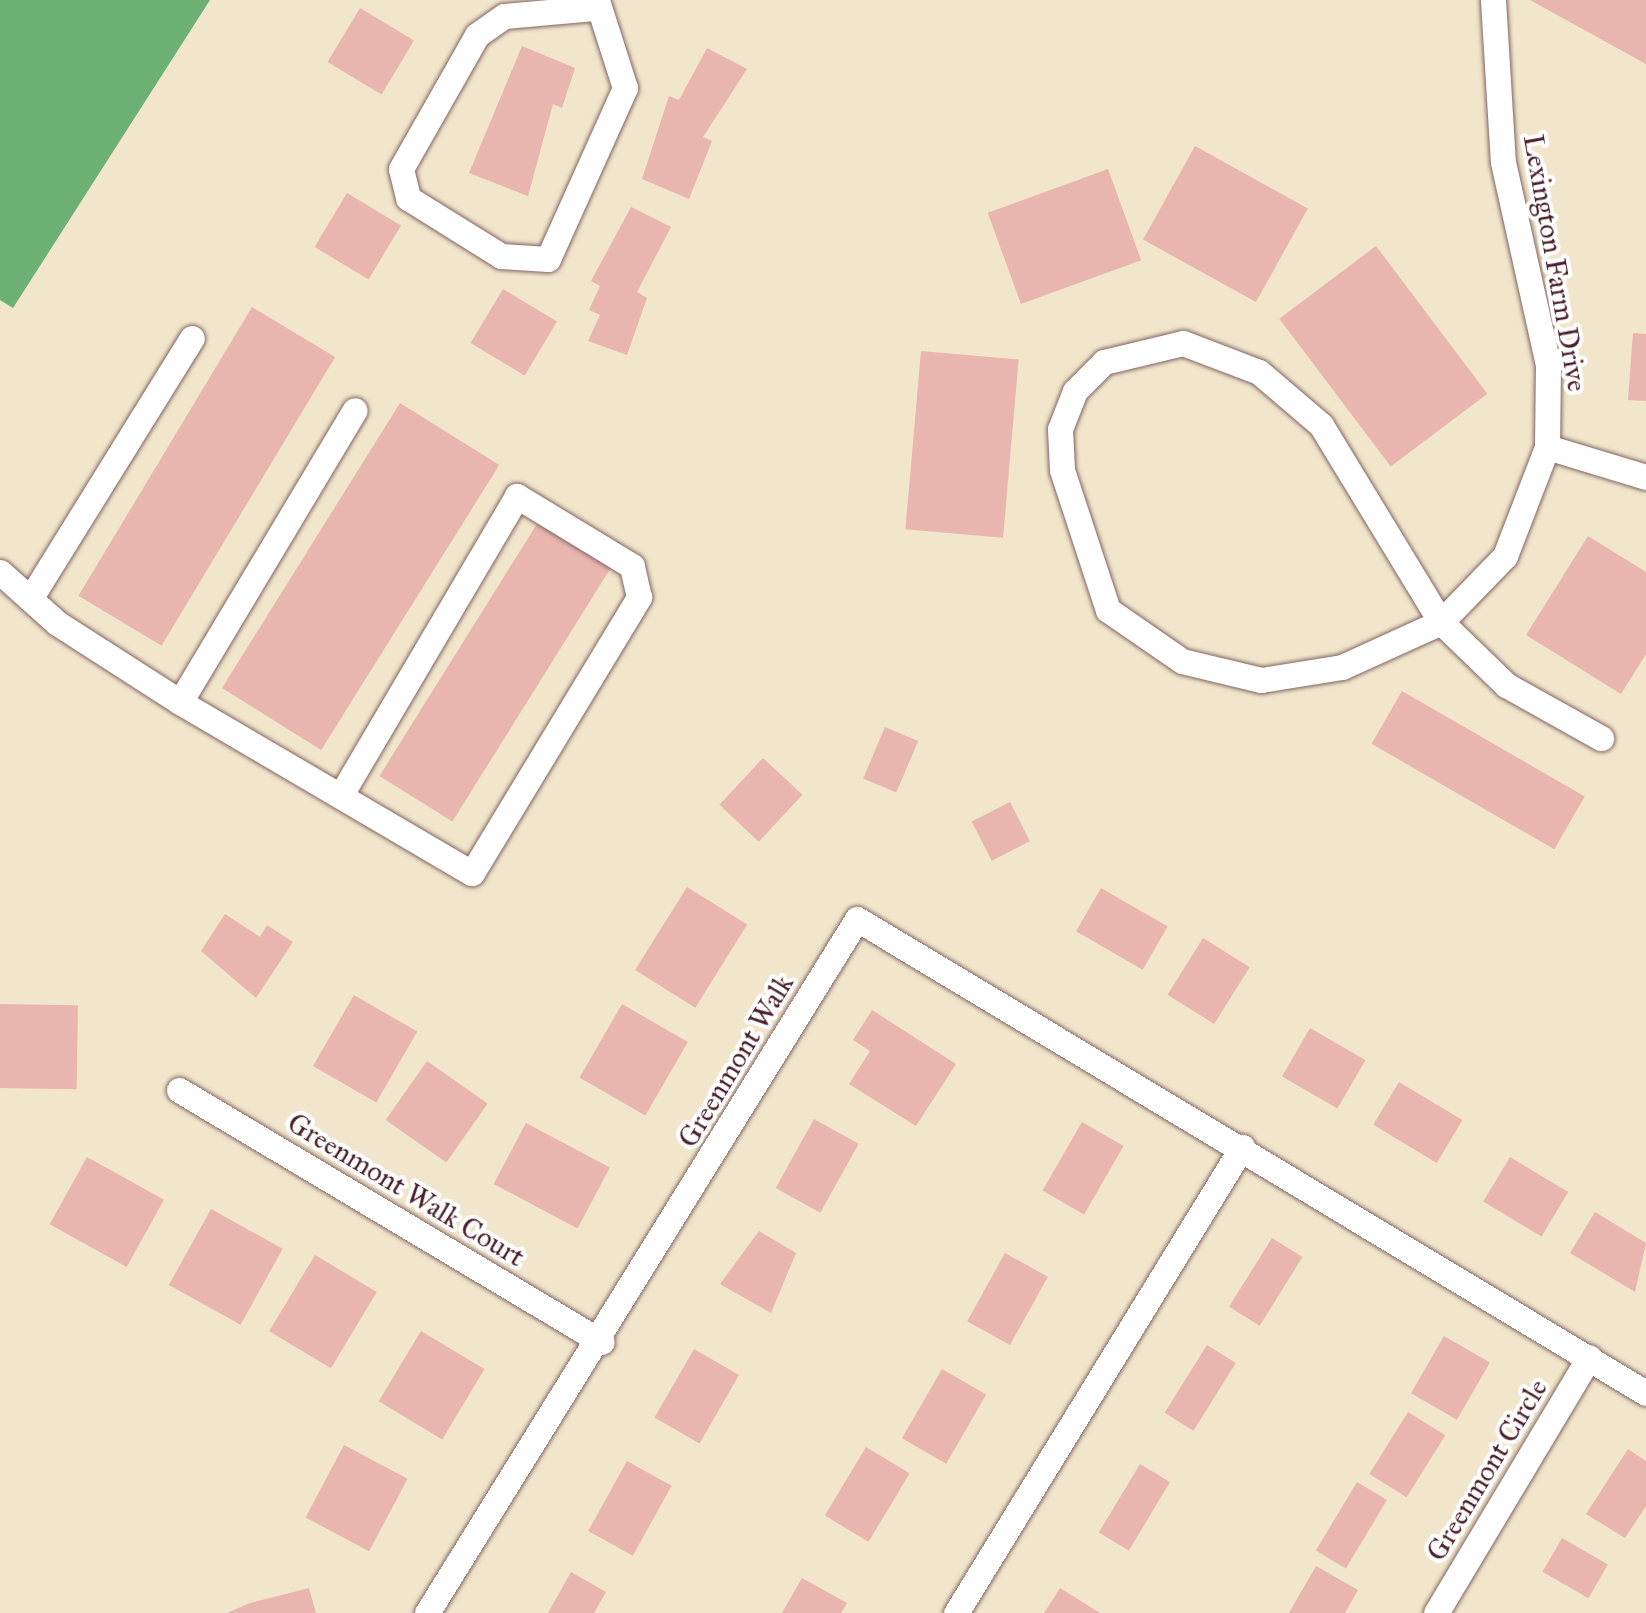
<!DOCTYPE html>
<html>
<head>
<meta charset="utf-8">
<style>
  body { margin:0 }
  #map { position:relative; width:1646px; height:1613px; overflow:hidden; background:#f1e6cb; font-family:"IM FELL Great Primer",serif }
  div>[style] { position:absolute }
  .forest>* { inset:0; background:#6cb074 }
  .building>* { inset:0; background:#e9b5af; transform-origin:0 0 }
  .roads { filter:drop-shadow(0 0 2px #846563) drop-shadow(0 0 2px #846563) }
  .street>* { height:25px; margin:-12.5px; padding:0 12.5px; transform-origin:12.5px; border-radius:12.5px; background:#fff }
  span { translate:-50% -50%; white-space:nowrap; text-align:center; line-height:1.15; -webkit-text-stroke:8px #fff; paint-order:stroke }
  .street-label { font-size:28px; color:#4a1f2b }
</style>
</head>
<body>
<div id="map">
  <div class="forest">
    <i style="clip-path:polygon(0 0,210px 0,13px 308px,0 300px)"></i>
  </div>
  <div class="building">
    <i style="clip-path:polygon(1530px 0,1646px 0,1646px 64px)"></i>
    <i style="left:360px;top:8px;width:63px;height:63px;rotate:31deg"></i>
    <i style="clip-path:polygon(522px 46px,575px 68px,562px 108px,553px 104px,528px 196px,469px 173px)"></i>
    <i style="clip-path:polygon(707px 48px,747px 69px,703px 137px,712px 141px,689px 199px,642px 179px,669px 96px,679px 100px)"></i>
    <i style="left:1195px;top:146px;width:129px;height:107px;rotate:29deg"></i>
    <i style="left:1108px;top:169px;width:97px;height:128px;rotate:70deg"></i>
    <i style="left:347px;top:193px;width:63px;height:63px;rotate:31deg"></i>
    <i style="clip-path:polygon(631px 207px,671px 227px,637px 292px,647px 298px,627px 355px,588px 341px,600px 315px,589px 310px,600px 286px,591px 281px)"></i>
    <i style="left:1376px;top:246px;width:185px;height:121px;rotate:53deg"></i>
    <i style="left:503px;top:289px;width:63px;height:63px;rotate:31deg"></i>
    <i style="left:252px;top:307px;width:97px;height:337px;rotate:31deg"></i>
    <i style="clip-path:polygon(1633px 333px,1646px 334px,1646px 401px,1628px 400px)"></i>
    <i style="left:921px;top:351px;width:98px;height:179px;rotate:5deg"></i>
    <i style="left:400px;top:403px;width:117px;height:336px;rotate:32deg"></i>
    <i style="left:540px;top:519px;width:86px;height:303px;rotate:32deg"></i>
    <i style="clip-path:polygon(1588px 536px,1646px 572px,1646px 654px,1621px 694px,1526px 635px)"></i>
    <i style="left:1402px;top:691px;width:211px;height:61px;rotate:30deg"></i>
    <i style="left:885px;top:727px;width:36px;height:56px;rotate:23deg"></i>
    <i style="left:763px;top:758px;width:54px;height:64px;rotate:43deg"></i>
    <i style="left:1010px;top:802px;width:44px;height:43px;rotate:63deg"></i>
    <i style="left:687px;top:887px;width:71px;height:98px;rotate:32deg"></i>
    <i style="left:1101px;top:888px;width:77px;height:50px;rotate:30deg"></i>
    <i style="clip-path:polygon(225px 914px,260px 937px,267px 925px,293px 942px,256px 998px,201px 951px)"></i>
    <i style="left:1203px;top:938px;width:55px;height:67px;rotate:32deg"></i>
    <i style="left:354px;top:995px;width:73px;height:82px;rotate:30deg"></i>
    <i style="left:0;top:1004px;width:78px;height:84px;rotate:1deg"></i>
    <i style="left:622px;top:1004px;width:76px;height:85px;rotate:30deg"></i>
    <i style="clip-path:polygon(872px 1010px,956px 1064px,916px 1126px,849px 1084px,870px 1051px,853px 1040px)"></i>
    <i style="left:1310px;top:1028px;width:64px;height:56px;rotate:30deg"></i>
    <i style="left:427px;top:1061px;width:74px;height:72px;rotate:35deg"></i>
    <i style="left:1399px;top:1082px;width:74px;height:50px;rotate:31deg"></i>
    <i style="left:814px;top:1119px;width:51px;height:79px;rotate:29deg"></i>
    <i style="left:1082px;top:1122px;width:48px;height:79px;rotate:30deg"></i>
    <i style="left:526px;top:1123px;width:95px;height:69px;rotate:28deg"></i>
    <i style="left:87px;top:1157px;width:88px;height:77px;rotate:29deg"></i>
    <i style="left:1510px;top:1157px;width:68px;height:52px;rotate:31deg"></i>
    <i style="left:211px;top:1209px;width:82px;height:87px;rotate:29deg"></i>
    <i style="clip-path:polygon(1595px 1212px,1646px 1243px,1635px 1292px,1570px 1253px)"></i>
    <i style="clip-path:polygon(759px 1231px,796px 1253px,771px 1313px,720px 1284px)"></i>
    <i style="left:1272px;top:1238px;width:36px;height:81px;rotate:32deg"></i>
    <i style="left:1005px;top:1253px;width:49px;height:78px;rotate:29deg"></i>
    <i style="left:315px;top:1255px;width:72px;height:89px;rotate:31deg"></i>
    <i style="left:421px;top:1331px;width:74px;height:82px;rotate:31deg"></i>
    <i style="left:1444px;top:1336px;width:53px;height:66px;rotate:30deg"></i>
    <i style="left:1207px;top:1345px;width:34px;height:80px;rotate:32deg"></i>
    <i style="left:694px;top:1349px;width:52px;height:79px;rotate:30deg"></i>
    <i style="left:942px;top:1369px;width:51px;height:80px;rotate:30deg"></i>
    <i style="left:1408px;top:1412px;width:44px;height:73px;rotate:32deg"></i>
    <i style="left:344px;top:1445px;width:72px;height:82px;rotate:28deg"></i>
    <i style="left:866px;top:1447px;width:51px;height:80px;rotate:31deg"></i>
    <i style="clip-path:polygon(1628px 1449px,1646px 1461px,1646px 1506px,1625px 1538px,1586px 1514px)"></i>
    <i style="left:627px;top:1461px;width:51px;height:80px;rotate:29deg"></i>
    <i style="left:1140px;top:1464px;width:35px;height:80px;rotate:31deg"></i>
    <i style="left:1357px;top:1482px;width:35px;height:80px;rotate:31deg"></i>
    <i style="left:1562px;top:1538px;width:53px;height:39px;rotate:30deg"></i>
    <i style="clip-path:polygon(1316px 1566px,1358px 1590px,1345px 1613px,1289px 1613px)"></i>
    <i style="clip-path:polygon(571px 1572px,606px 1592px,594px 1613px,548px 1613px)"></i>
    <i style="clip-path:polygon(802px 1578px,847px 1603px,841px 1613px,782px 1613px)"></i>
    <i style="clip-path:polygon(309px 1588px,316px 1613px,227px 1613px,250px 1603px)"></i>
    <i style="clip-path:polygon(1060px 1588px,1100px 1613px,1044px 1613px)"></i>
  </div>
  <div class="roads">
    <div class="street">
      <i style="left:1493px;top:0;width:162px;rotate:86.5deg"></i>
      <i style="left:1503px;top:162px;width:208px;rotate:77.5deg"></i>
      <i style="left:1548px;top:365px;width:82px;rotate:90.7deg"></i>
      <i style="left:1547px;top:447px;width:117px;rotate:111.1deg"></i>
      <i style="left:1505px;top:556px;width:92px;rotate:134.1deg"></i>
      <i style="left:1441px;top:622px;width:91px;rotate:44.1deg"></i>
      <i style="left:1506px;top:685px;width:109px;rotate:29.2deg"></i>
      <i style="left:594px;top:8px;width:90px;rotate:174.9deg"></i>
      <i style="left:504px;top:16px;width:33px;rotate:145deg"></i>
      <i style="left:477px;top:35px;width:154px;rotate:119.6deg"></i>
      <i style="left:401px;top:169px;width:30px;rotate:76deg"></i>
      <i style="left:408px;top:198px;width:110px;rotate:31.9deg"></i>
      <i style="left:501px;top:256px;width:47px;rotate:3.7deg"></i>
      <i style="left:548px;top:259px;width:188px;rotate:-65.8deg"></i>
      <i style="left:625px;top:88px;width:92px;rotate:-107.7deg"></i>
      <i style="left:1183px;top:343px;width:81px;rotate:20.9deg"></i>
      <i style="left:1259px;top:372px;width:82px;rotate:40.5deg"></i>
      <i style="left:1321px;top:425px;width:231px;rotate:58.7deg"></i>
      <i style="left:1441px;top:622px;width:109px;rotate:155.6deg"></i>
      <i style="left:1342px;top:667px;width:82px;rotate:170.9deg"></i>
      <i style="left:1261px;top:680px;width:81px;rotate:-166.5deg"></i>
      <i style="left:1182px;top:661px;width:90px;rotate:-145.4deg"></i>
      <i style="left:1108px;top:610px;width:147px;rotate:-108.2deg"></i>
      <i style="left:1062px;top:470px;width:41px;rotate:-92.8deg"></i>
      <i style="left:1060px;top:429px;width:41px;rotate:-68.5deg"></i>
      <i style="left:1075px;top:391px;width:41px;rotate:-45deg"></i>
      <i style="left:1104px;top:362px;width:81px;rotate:-13.5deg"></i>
      <i style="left:1547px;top:447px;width:103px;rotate:16.9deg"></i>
      <i style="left:0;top:572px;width:76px;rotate:41.8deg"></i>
      <i style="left:57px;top:623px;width:146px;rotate:32.7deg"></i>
      <i style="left:180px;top:702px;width:338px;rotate:30.4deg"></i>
      <i style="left:472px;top:873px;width:323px;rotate:-58.8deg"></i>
      <i style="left:639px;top:597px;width:32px;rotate:-103deg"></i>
      <i style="left:632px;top:566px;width:135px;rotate:-148.7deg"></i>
      <i style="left:517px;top:496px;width:347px;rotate:120.5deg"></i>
      <i style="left:30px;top:599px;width:307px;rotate:-58.2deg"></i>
      <i style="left:180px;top:702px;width:340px;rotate:-59.1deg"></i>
      <i style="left:179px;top:1090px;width:492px;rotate:30.8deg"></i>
      <i style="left:427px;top:1613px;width:816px;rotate:-58.22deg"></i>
      <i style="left:857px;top:919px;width:920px;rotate:31deg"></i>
      <i style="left:956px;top:1613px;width:547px;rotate:-58.46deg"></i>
      <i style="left:1436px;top:1613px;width:298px;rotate:-59.1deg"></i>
    </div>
  </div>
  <div class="street-label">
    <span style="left:1555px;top:263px;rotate:80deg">Lexington Farm Drive</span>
    <span style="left:736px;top:1061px;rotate:-59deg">Greenmont Walk</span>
    <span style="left:406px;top:1190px;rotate:31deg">Greenmont Walk Court</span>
    <span style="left:1487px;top:1470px;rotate:-59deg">Greenmont Circle</span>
  </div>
</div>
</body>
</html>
